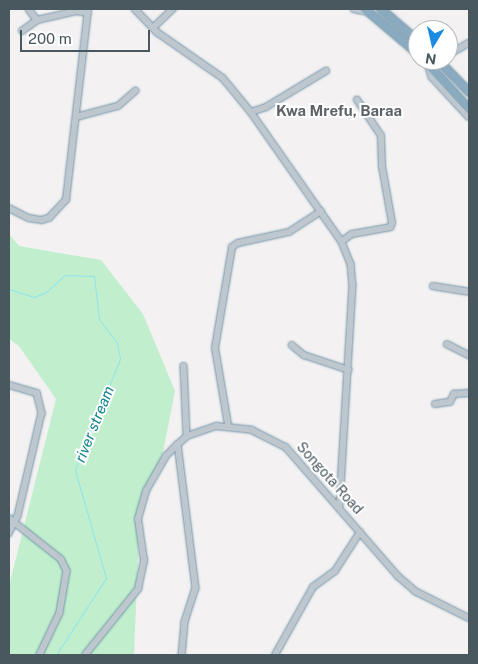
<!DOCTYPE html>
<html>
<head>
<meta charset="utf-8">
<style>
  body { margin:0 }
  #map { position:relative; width:478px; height:664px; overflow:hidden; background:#f3f1f1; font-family:"Public Sans",sans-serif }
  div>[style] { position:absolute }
  .green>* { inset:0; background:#c1efcd }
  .stream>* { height:1px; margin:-0.5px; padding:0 0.5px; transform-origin:0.5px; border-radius:0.5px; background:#8ee3ec }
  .roads { filter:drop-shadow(0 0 1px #7495aa) drop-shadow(0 0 1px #7495aa) }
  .minor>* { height:5.5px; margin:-2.75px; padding:0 2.75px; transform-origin:2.75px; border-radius:2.75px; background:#bdc7cd }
  .highway>* { height:8px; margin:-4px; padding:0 4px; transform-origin:4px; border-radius:4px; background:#89aabf }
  span { translate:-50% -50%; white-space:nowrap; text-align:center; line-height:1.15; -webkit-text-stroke:4px #fff; paint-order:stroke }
  .street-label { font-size:14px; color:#49575e }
  .neighbourhood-label { font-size:15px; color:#5d6266; font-weight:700 }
  .water-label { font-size:15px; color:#0f828d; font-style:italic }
  .frame { position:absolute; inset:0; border:10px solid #49575e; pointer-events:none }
  .north { position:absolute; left:408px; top:20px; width:50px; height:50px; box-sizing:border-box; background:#fff; border:1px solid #b6bcbf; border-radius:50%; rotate:189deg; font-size:14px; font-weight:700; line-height:20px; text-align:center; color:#49575e }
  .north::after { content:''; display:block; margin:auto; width:18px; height:22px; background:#1b8ae3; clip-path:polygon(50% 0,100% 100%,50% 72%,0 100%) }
  .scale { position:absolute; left:20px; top:30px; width:130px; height:22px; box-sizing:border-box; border:2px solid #49575e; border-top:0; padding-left:6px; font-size:15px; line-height:18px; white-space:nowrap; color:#49575e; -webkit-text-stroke:4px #fff; paint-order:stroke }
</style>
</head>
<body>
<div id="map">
  <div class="green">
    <i style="clip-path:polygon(9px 234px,19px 246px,101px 260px,143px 314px,175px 391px,160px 468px,140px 509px,134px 655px,9px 655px,9px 586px,56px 399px,19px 346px,9px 339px)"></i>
  </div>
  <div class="stream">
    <i style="left:9px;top:289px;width:26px;rotate:18deg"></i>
    <i style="left:34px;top:297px;width:13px;rotate:-23deg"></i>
    <i style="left:46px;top:292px;width:25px;rotate:-42deg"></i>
    <i style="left:65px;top:275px;width:29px;rotate:2deg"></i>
    <i style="left:94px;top:276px;width:43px;rotate:83.4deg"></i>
    <i style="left:99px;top:319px;width:30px;rotate:53deg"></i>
    <i style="left:117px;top:343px;width:16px;rotate:79deg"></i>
    <i style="left:120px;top:359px;width:120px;rotate:112.1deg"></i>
    <i style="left:75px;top:470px;width:112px;rotate:74deg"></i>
    <i style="left:106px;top:578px;width:92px;rotate:123deg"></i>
  </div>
  <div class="roads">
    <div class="minor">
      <i style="left:29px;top:9px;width:14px;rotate:54deg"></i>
      <i style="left:135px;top:9px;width:32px;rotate:46deg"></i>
      <i style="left:157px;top:32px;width:80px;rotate:34.9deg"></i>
      <i style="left:223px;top:78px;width:44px;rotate:50.5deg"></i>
      <i style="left:251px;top:112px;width:159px;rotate:55deg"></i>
      <i style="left:342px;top:242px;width:24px;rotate:68deg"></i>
      <i style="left:351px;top:264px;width:21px;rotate:85deg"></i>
      <i style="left:353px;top:285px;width:222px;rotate:93.4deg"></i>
      <i style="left:354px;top:9px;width:15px;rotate:11deg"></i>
      <i style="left:153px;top:28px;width:28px;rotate:-44deg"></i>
      <i style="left:22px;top:31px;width:19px;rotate:-36deg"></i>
      <i style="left:37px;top:20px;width:41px;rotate:-12.7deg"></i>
      <i style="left:77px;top:11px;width:11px;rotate:10deg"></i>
      <i style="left:448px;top:55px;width:24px;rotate:-30deg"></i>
      <i style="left:429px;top:67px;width:10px;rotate:73deg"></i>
      <i style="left:432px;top:77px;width:54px;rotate:47.2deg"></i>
      <i style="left:251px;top:112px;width:16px;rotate:-18deg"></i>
      <i style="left:266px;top:107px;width:70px;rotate:-31deg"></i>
      <i style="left:76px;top:117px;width:43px;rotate:-14.7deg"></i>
      <i style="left:118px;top:106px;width:23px;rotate:-41deg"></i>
      <i style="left:9px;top:208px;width:22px;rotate:27deg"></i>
      <i style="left:29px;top:218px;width:13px;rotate:9deg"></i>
      <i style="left:42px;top:220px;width:7px;rotate:-16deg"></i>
      <i style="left:49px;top:218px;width:25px;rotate:-47deg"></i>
      <i style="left:66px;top:200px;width:192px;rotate:-83.4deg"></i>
      <i style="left:342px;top:241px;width:12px;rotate:-35deg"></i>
      <i style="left:352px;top:234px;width:39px;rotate:-10deg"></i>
      <i style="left:390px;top:227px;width:4px;rotate:-63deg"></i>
      <i style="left:392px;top:223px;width:57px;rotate:-100.1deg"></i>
      <i style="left:382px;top:167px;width:31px;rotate:-92deg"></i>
      <i style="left:381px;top:136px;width:43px;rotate:-123.7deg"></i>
      <i style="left:433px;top:286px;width:36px;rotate:9deg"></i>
      <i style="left:447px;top:344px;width:25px;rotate:27deg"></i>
      <i style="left:292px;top:345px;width:16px;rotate:40deg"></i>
      <i style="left:304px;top:355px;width:47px;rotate:18.4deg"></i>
      <i style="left:184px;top:366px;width:70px;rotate:87.5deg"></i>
      <i style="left:9px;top:385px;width:29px;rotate:16deg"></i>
      <i style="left:37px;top:393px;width:21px;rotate:76deg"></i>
      <i style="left:42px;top:413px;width:106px;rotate:103.1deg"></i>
      <i style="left:18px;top:516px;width:20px;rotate:117deg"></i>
      <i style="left:435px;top:404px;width:15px;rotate:-8deg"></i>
      <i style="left:450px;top:402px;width:9px;rotate:-63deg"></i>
      <i style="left:454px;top:394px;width:15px;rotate:-4deg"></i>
      <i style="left:228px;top:425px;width:78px;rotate:-99.6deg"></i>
      <i style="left:215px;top:348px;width:102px;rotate:-80.4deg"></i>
      <i style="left:232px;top:247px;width:7px;rotate:-34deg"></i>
      <i style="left:238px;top:243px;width:52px;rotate:-12.2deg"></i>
      <i style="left:289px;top:232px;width:38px;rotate:-33deg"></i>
      <i style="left:178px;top:444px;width:145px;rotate:82.9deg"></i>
      <i style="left:196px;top:588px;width:36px;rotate:108deg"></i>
      <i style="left:185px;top:622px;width:33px;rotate:95deg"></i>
      <i style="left:9px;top:518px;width:66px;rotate:38.3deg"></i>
      <i style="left:61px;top:559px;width:13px;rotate:63deg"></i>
      <i style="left:67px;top:571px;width:43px;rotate:99.5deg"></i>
      <i style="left:60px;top:613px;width:47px;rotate:115.5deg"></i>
      <i style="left:85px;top:655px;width:85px;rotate:-51.2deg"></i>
      <i style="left:138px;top:589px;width:29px;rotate:-78deg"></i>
      <i style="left:144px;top:561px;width:42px;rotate:-98.1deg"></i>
      <i style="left:138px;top:519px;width:29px;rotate:-74deg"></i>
      <i style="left:146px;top:491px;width:40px;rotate:-60.3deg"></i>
      <i style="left:166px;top:456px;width:14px;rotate:-45deg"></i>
      <i style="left:176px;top:446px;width:15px;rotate:-42deg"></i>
      <i style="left:187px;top:436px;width:31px;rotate:-19deg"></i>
      <i style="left:216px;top:426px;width:36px;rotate:6deg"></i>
      <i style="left:252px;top:430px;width:38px;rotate:27deg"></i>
      <i style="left:286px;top:447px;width:171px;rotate:49deg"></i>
      <i style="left:398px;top:576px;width:23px;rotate:41deg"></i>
      <i style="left:415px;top:591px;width:60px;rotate:26.6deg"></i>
      <i style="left:275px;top:655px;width:78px;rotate:-60.8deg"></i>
      <i style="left:313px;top:587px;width:27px;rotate:-36deg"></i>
      <i style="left:335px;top:571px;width:46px;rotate:-57.3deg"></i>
    </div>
    <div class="highway">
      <i style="left:365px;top:9px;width:70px;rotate:40.3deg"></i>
      <i style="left:381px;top:9px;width:49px;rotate:40.9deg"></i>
      <i style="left:424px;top:60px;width:67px;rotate:47.4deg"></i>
      <i style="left:438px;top:60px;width:45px;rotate:45.9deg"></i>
    </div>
  </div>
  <div class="street-label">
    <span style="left:330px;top:478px;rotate:48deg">Songota Road</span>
  </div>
  <div class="neighbourhood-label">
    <span style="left:339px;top:111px">Kwa Mrefu, Baraa</span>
  </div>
  <div class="water-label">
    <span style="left:94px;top:424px;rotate:-68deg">river stream</span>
  </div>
  <div class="frame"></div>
  <div class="north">N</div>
  <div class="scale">200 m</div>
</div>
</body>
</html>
